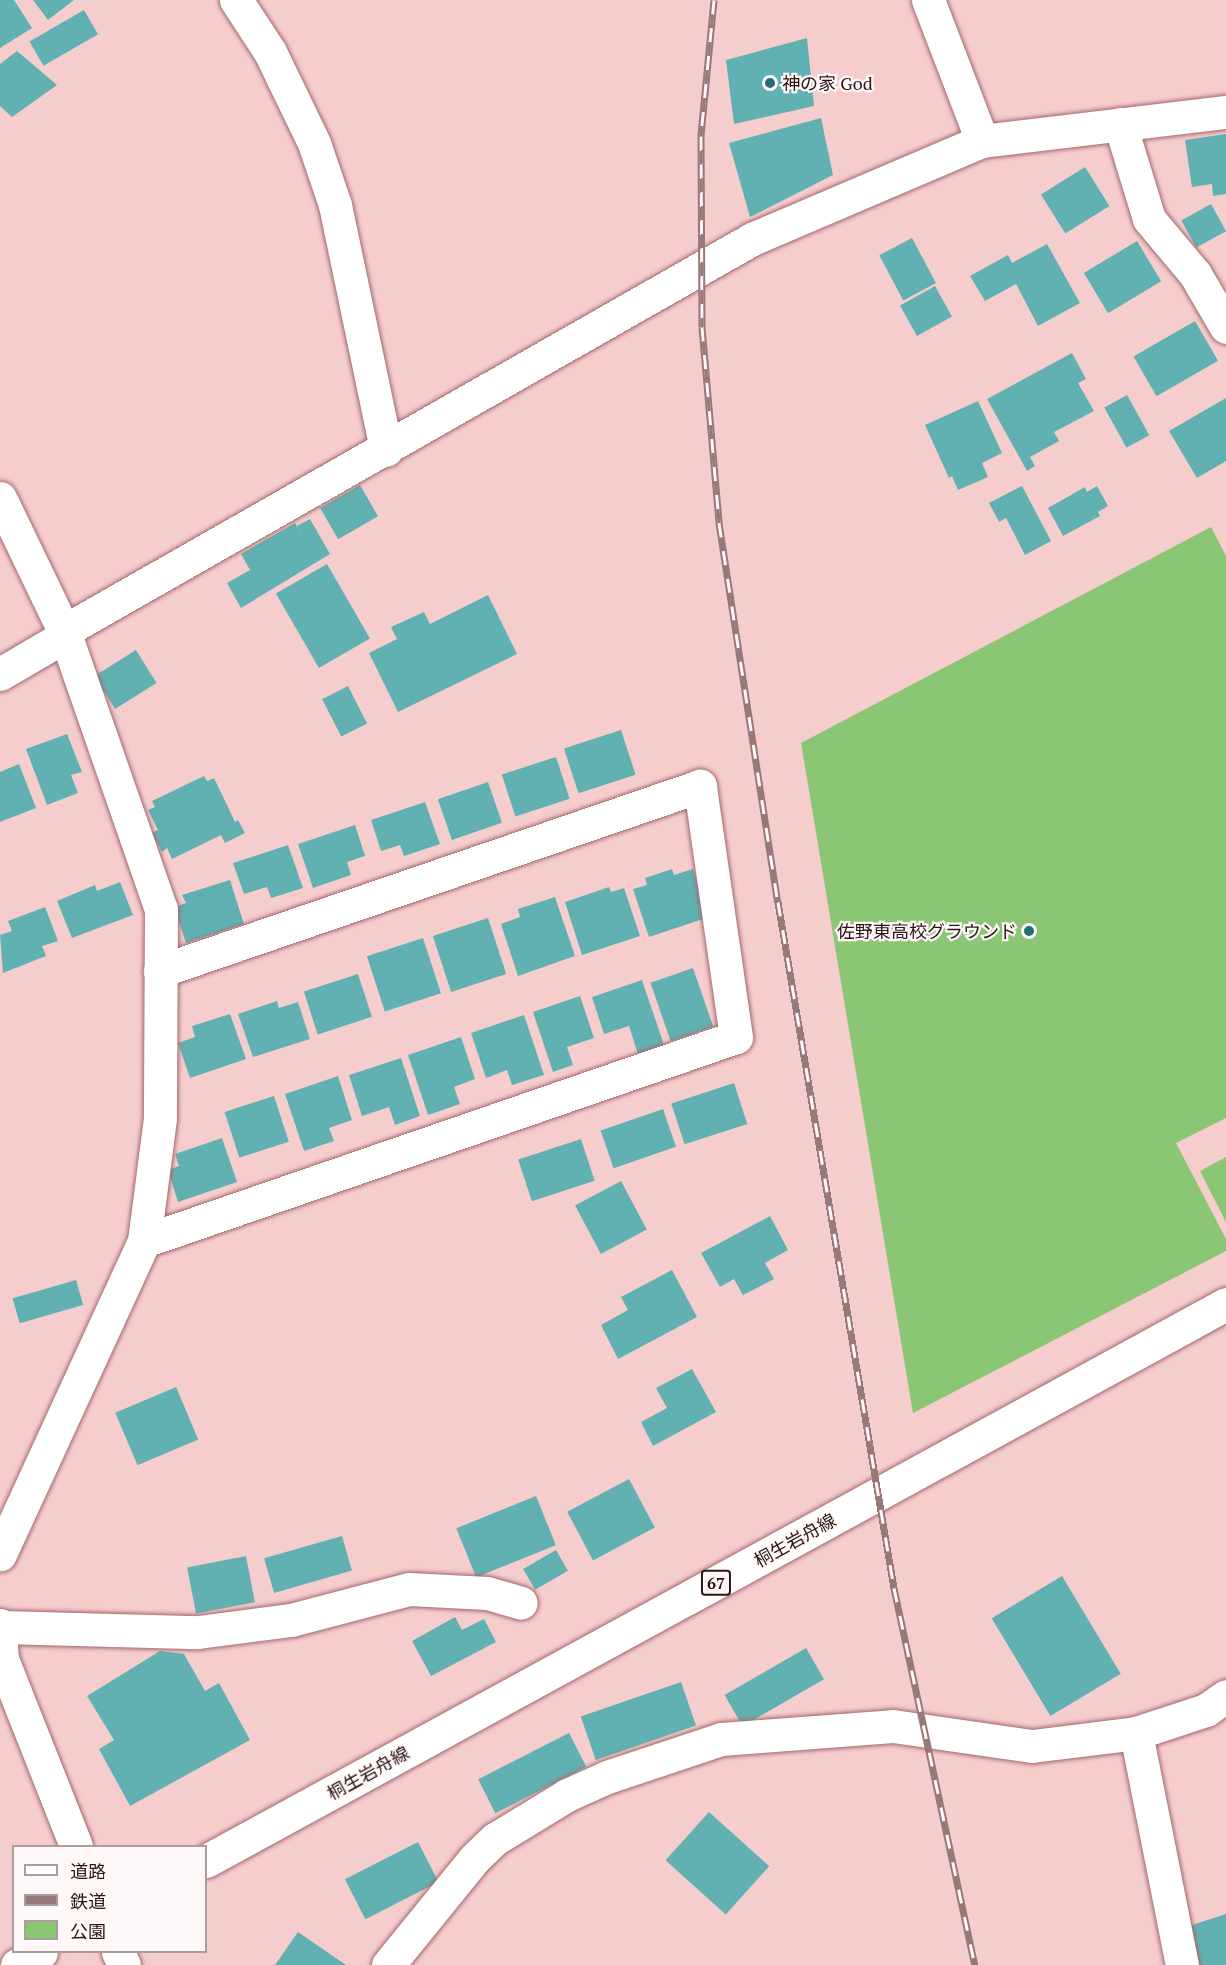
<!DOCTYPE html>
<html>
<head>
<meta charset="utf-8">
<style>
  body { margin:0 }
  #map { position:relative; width:1226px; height:1965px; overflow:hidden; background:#f6cdcd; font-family:"PT Serif","Noto Sans JP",serif }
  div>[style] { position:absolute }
  .green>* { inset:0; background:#8ac674 }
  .building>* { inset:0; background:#62b1b2; transform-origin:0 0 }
  .roads { filter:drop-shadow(0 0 2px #a3676a) drop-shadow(0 0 2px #a3676a) }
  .minor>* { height:33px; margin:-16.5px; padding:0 16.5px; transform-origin:16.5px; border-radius:16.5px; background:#fff }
  .primary>* { height:33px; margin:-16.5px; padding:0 16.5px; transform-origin:16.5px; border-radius:16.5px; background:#fff }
  .rail>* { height:7px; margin-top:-3.5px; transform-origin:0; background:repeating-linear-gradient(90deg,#fff8f8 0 14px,#997879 0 28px); box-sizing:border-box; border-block:2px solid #997879 }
  .dots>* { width:16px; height:16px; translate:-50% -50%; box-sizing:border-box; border:3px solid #fff8f8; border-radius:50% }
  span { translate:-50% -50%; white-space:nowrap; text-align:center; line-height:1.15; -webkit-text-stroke:4.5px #fff8f8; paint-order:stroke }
  .shield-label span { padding:2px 4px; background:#fff8f8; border:2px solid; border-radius:4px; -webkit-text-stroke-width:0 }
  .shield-label { font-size:16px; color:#2b1415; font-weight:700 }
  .poi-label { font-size:18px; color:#2b1415 }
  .left { translate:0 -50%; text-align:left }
  .right { translate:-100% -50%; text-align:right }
  .street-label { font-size:18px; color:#2b1415 }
  .legend { position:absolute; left:12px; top:1845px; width:195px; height:108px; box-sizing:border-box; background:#fff8f8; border:2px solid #aa9d9d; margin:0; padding:8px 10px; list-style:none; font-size:18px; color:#2b1415 }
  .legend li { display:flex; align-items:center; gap:12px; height:30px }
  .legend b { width:30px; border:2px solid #aa9d9d }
</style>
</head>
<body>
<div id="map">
  <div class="green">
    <i style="clip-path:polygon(1211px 527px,1226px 556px,1226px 1118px,1176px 1143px,1226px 1239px,1226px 1251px,913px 1413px,801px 743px)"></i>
    <i style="clip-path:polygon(1226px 1157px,1226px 1222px,1200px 1171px)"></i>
  </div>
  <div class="building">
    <i style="clip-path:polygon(0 0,14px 0,32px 28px,0 48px)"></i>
    <i style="clip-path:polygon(33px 0,74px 0,48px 20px)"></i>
    <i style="left:84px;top:10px;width:28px;height:63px;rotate:60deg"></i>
    <i style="clip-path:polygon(807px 38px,814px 106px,734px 124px,726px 60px)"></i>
    <i style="clip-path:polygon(17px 51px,57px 85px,12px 117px,0 106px,0 64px)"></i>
    <i style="clip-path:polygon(821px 118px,833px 175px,750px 217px,729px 143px)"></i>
    <i style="clip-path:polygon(1226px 134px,1226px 194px,1213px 196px,1212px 184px,1192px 187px,1185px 140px)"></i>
    <i style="left:1085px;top:167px;width:46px;height:52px;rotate:58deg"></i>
    <i style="left:1211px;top:204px;width:31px;height:34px;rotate:61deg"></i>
    <i style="left:912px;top:238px;width:51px;height:37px;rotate:62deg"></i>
    <i style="left:1137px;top:241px;width:47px;height:62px;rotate:59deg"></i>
    <i style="clip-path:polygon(1047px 244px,1080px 303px,1038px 326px,1016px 284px,985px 301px,970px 276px,1008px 255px,1012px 263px)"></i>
    <i style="left:935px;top:286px;width:35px;height:40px;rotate:61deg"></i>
    <i style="left:1195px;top:321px;width:46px;height:71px;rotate:60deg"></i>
    <i style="clip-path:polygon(1072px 353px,1086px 379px,1078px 383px,1094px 411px,1054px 432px,1059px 441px,1030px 457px,1035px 466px,1027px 471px,987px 399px)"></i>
    <i style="left:1127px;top:395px;width:46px;height:26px;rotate:61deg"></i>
    <i style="clip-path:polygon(1226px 398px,1226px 461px,1197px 478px,1169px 431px)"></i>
    <i style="clip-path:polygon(978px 401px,1002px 453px,982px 463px,988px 477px,958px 490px,952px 476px,949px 478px,925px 425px)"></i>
    <i style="left:360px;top:485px;width:36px;height:46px;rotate:60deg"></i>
    <i style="clip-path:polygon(1022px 486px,1051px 541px,1025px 555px,1006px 518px,999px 522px,989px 503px)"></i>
    <i style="clip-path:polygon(1097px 486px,1108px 506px,1098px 512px,1100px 516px,1063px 536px,1048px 508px,1085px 487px,1087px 492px)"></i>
    <i style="clip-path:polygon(310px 519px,330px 554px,241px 608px,227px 583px,250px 570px,241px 554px,295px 523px,303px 537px,297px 526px)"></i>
    <i style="left:327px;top:564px;width:86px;height:59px;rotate:60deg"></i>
    <i style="clip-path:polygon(488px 595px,517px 654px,398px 712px,369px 653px,397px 639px,391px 627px,424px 612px,430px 624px)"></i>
    <i style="left:136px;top:650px;width:39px;height:49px;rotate:58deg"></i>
    <i style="left:348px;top:686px;width:42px;height:29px;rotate:63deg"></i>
    <i style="left:621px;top:730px;width:47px;height:60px;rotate:72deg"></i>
    <i style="clip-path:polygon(67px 734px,82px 772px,71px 775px,78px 793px,47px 805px,26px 749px)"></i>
    <i style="left:556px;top:757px;width:44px;height:57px;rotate:72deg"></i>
    <i style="clip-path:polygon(19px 764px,36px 808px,0 822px,0 772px)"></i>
    <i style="clip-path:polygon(204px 776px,207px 781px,214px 778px,235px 822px,238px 820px,245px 833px,225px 843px,221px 835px,172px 859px,167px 848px,162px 852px,152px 833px,158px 830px,148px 810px,155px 807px,152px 801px)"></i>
    <i style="left:488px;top:782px;width:43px;height:53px;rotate:71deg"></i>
    <i style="clip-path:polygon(425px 802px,440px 844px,404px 856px,400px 845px,381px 851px,371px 820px)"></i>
    <i style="clip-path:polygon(355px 825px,365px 856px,347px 862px,351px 875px,313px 888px,298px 844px)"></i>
    <i style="clip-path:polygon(288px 845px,303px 888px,271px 898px,267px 887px,244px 894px,233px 863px)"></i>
    <i style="clip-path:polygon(672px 869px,674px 875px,693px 869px,709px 917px,649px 937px,633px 889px,647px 885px,645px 878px)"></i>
    <i style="clip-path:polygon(230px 880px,244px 924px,186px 943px,174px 907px,186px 903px,182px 895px)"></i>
    <i style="clip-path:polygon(120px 882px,133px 915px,72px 938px,57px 901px,95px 885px,97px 891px)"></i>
    <i style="clip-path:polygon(609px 887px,611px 892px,624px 888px,640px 936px,582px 955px,565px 902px)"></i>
    <i style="clip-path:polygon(555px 897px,575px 956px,518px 976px,501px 924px,520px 917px,518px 909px)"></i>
    <i style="clip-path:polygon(45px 907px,58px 941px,42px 946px,46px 956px,3px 973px,0 935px,12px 931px,8px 921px)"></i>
    <i style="left:488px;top:918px;width:59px;height:58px;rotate:72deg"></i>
    <i style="left:423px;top:938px;width:58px;height:59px;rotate:72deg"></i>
    <i style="left:693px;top:968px;width:62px;height:45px;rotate:71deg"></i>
    <i style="left:358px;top:974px;width:45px;height:57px;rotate:72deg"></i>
    <i style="clip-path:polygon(642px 980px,665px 1048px,639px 1057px,629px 1026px,604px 1034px,592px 997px)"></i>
    <i style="clip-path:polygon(580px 996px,594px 1038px,567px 1047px,573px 1065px,553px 1072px,533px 1012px)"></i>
    <i style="clip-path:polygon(277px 1001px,279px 1008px,298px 1002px,310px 1039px,253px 1057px,238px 1014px)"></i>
    <i style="clip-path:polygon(230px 1014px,246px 1059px,190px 1078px,178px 1043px,195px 1037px,192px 1026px)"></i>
    <i style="clip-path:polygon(524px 1015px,544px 1075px,512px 1085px,507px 1070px,486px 1078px,471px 1033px)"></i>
    <i style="clip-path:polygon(461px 1037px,475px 1079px,454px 1087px,460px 1104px,428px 1115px,408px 1055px)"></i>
    <i style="clip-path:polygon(401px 1058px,420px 1116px,395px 1125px,389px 1107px,362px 1116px,349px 1075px)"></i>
    <i style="clip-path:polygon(338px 1076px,352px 1120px,329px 1128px,334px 1141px,304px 1151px,285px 1094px)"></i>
    <i style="left:734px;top:1083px;width:43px;height:66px;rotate:72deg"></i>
    <i style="left:274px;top:1096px;width:48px;height:52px;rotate:72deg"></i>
    <i style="left:663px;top:1109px;width:40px;height:66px;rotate:71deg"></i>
    <i style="clip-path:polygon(222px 1138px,237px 1182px,178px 1202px,168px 1170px,179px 1166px,175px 1154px)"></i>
    <i style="left:581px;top:1139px;width:44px;height:66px;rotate:72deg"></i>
    <i style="left:621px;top:1181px;width:55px;height:52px;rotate:62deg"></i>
    <i style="clip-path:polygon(770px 1216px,788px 1250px,765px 1263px,774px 1279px,743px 1295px,734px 1279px,720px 1287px,701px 1253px)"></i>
    <i style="clip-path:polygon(672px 1270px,697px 1317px,618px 1359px,601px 1325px,628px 1310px,621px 1297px)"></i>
    <i style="left:76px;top:1280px;width:26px;height:66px;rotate:74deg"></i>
    <i style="clip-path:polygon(692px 1369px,716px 1412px,653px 1446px,641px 1422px,667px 1408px,656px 1388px)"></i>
    <i style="left:176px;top:1387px;width:57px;height:66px;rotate:67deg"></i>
    <i style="left:629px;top:1479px;width:55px;height:70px;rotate:62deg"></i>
    <i style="left:536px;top:1496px;width:53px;height:86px;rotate:68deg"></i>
    <i style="left:342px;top:1536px;width:36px;height:81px;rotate:74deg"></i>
    <i style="left:556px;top:1550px;width:24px;height:38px;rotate:60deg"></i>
    <i style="left:246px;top:1556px;width:47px;height:60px;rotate:79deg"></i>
    <i style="left:1062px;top:1576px;width:114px;height:82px;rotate:59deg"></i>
    <i style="clip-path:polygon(455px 1617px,462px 1630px,484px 1619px,496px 1642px,431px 1676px,412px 1641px)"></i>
    <i style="left:806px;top:1648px;width:36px;height:94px;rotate:60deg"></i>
    <i style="clip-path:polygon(160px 1651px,184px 1654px,205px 1691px,219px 1683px,250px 1740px,130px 1806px,99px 1749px,114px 1740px,87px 1696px)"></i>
    <i style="left:681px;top:1682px;width:46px;height:106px;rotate:71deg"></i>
    <i style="left:569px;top:1733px;width:38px;height:102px;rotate:63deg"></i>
    <i style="left:709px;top:1812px;width:81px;height:65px;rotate:42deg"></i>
    <i style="left:418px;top:1842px;width:45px;height:82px;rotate:63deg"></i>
    <i style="clip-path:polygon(1226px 1914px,1226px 1965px,1199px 1965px,1186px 1927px)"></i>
    <i style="clip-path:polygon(298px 1932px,346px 1965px,275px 1965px)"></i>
  </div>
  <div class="roads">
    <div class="minor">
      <i style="left:236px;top:0;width:62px;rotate:56.8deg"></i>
      <i style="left:270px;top:52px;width:101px;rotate:64.2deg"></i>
      <i style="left:314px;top:143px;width:65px;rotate:71.3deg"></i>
      <i style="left:335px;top:205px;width:250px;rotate:78.2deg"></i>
      <i style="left:928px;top:0;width:151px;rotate:69deg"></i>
      <i style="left:1120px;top:124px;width:99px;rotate:73deg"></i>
      <i style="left:1149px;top:219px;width:72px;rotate:50.1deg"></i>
      <i style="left:1195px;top:274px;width:61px;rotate:59.7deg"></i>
      <i style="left:0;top:498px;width:148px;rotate:64.3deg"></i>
      <i style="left:64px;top:631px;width:294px;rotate:70.8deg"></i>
      <i style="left:161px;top:909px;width:209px;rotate:90.3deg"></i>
      <i style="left:160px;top:1118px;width:124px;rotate:97.4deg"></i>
      <i style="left:144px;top:1241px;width:345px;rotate:114.7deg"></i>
      <i style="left:64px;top:631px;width:792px;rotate:-29.67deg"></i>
      <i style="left:752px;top:239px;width:250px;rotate:-23.1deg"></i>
      <i style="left:982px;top:141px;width:246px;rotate:-6.8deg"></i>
      <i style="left:0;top:674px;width:75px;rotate:-30.3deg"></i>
      <i style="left:144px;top:1241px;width:626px;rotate:-19.01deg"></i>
      <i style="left:736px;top:1037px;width:254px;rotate:-98.2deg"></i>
      <i style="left:700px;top:786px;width:571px;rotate:161.09deg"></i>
      <i style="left:0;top:1625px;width:34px;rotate:87deg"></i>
      <i style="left:2px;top:1659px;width:201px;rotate:68.4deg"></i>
      <i style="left:1px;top:1627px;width:197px;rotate:1.5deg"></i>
      <i style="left:198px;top:1632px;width:94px;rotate:-7.4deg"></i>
      <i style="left:291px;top:1620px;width:122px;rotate:-14.7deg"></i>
      <i style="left:409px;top:1589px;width:78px;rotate:2.9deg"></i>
      <i style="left:487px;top:1593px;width:35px;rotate:16deg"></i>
      <i style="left:1136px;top:1733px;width:237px;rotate:78.8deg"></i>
      <i style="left:118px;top:1952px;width:14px;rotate:65deg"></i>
      <i style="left:388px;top:1965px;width:136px;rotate:-50.9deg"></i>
      <i style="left:474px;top:1859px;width:29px;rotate:-44deg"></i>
      <i style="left:495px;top:1839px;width:84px;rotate:-31.4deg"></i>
      <i style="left:567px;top:1795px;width:44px;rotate:-24.2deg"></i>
      <i style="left:607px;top:1777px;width:120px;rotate:-18.4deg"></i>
      <i style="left:721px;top:1739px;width:172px;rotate:-4.3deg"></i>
      <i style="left:893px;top:1726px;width:140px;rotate:8.2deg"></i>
      <i style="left:1032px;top:1746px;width:105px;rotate:-7.1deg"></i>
      <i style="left:1136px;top:1733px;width:74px;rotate:-18.2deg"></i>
      <i style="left:1206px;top:1710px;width:24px;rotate:-35deg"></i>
    </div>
    <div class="primary">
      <i style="left:206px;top:1861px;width:1162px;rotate:-28.64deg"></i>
      <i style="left:17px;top:1965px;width:27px;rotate:-28deg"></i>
    </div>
  </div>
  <div class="rail">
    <i style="left:714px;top:0;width:137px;rotate:95.5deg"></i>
    <i style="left:701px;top:136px;width:191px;rotate:89.7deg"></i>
    <i style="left:702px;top:327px;width:197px;rotate:85deg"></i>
    <i style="left:719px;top:523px;width:384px;rotate:81.2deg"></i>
    <i style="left:778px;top:902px;width:696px;rotate:80.4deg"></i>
    <i style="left:894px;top:1588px;width:386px;rotate:77.9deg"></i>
  </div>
  <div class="dots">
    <i style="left:770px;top:83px;background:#246f71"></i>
    <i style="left:1029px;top:931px;background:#246f71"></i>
  </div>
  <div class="shield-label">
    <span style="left:716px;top:1583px">67</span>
  </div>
  <div class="poi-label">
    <span class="left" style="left:782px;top:83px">神の家 God</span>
    <span class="right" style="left:1017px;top:931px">佐野東高校グラウンド</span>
  </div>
  <div class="street-label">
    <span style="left:795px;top:1540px;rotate:-29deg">桐生岩舟線</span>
    <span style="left:368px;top:1773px;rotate:-29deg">桐生岩舟線</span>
  </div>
  <ul class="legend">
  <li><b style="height:8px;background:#fff"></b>道路</li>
  <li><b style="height:8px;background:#997879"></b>鉄道</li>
  <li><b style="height:16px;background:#8ac674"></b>公園</li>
  </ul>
</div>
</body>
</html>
